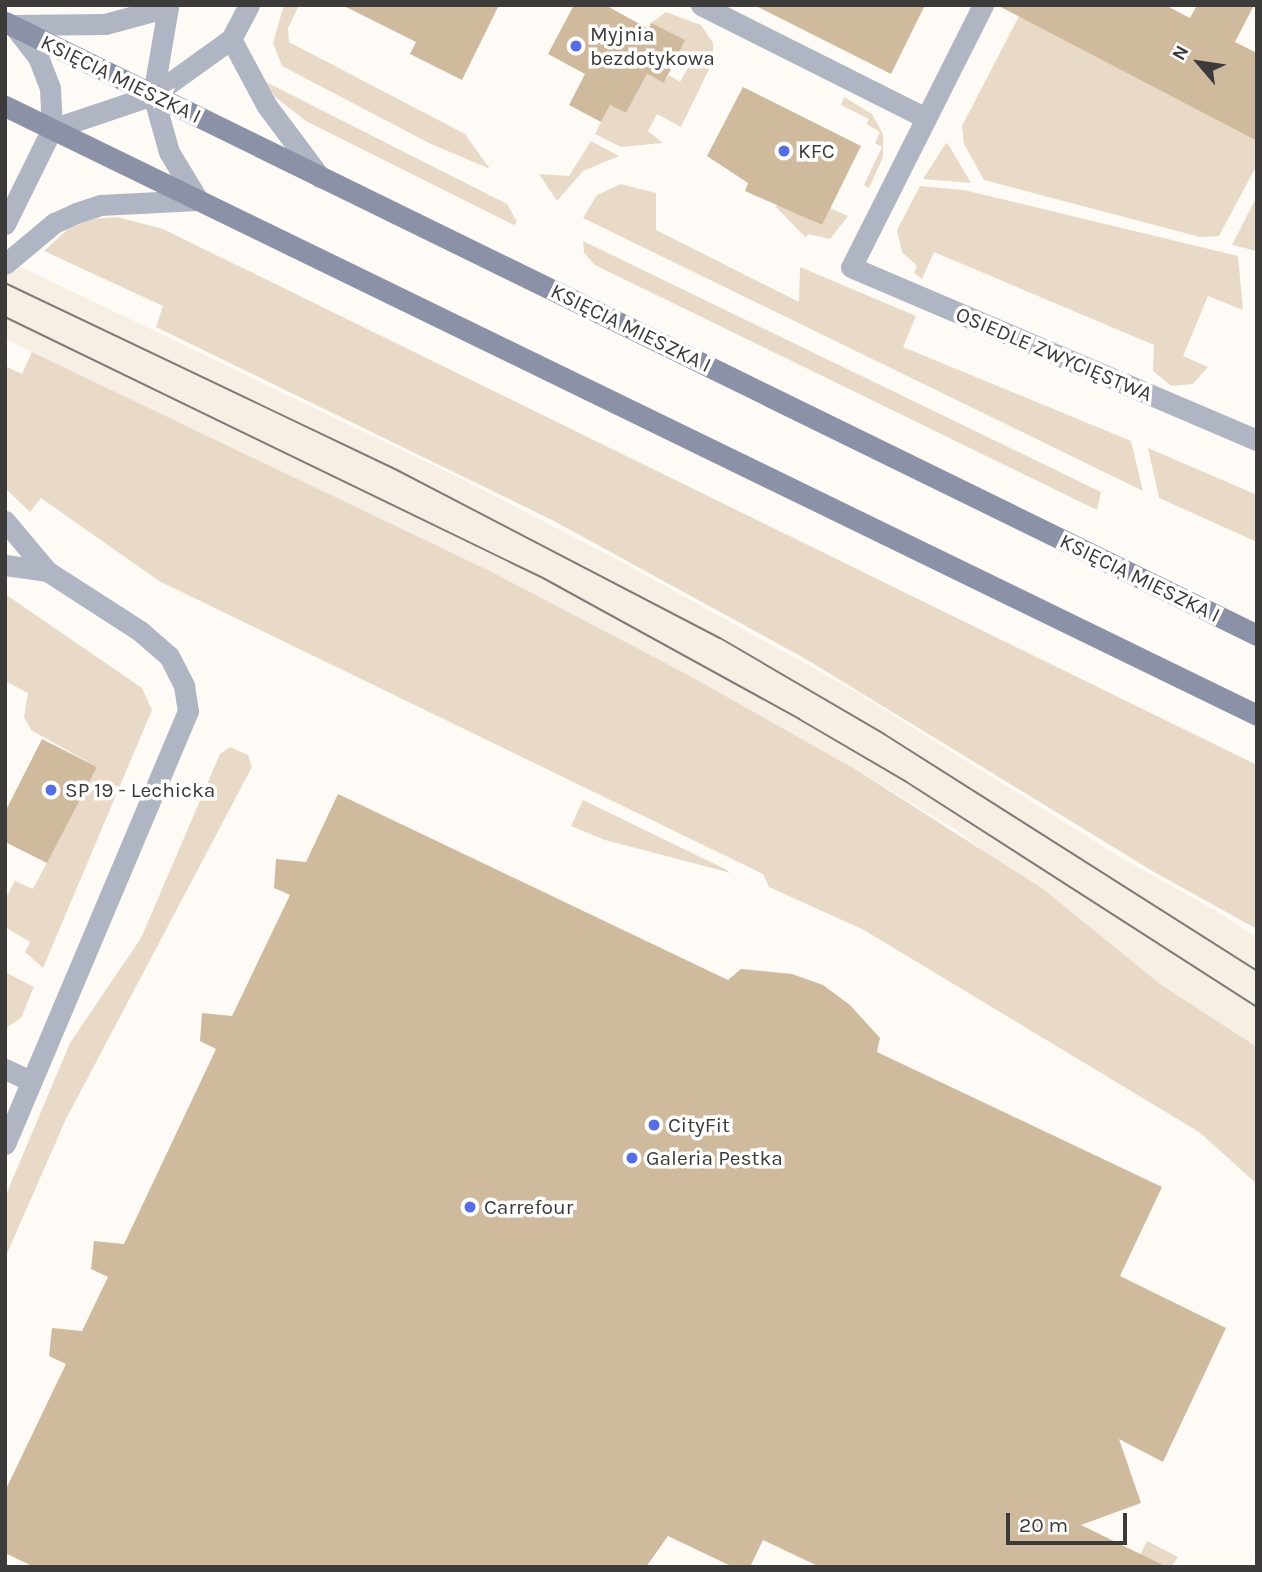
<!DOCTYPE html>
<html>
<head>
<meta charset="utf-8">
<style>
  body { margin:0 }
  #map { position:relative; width:1262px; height:1572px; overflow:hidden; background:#fefbf6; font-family:Karla,sans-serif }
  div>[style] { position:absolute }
  .built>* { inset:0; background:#f7efe4 }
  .green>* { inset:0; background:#e8dac6 }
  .building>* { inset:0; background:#d0ba9d }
  .street>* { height:21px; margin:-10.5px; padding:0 10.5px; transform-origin:10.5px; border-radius:10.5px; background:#b0b5c3 }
  .secondary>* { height:21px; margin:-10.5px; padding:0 10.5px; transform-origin:10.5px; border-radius:10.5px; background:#8b92a7 }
  .tram>* { height:2px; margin:-1px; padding:0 1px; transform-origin:1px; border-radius:1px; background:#7e7c79 }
  .dots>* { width:19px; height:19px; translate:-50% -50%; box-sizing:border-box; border:4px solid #fff; border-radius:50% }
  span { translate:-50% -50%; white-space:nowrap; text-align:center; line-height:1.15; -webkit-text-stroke:7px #fff; paint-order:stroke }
  .poi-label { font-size:21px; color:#3c3b39 }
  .left { translate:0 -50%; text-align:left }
  .street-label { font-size:21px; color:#3c3b39 }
  .frame { position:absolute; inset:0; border:7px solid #3c3b39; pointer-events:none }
  .north { position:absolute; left:1164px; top:28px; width:70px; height:70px; -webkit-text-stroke:5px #fff; paint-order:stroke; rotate:299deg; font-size:19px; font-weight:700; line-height:28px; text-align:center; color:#3c3b39 }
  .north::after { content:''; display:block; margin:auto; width:24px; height:32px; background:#3c3b39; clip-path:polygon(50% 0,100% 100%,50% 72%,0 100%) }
  .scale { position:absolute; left:1006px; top:1513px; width:121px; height:32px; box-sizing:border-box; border:4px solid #3c3b39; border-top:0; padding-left:9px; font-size:21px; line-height:24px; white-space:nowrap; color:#3c3b39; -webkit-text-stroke:5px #fff; paint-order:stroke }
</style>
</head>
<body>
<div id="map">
  <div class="built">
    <i style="clip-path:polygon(5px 259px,464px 480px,624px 563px,853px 690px,1120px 857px,1215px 910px,1257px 938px,1257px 1047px,1160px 984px,956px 830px,858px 771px,492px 572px,5px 339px)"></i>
  </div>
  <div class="green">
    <i style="clip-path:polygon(284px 5px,299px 5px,288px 28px,289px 42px,465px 134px,490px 169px,429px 143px,282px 66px,273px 43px)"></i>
    <i style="clip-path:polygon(666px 12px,701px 25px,713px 43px,713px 61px,681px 127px,657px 114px,648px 131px,663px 143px,621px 147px,595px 134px,610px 105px,626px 113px,647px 74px,664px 83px,669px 75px,680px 82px,690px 64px,677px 57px,651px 23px)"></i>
    <i style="clip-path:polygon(1019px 16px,1257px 141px,1257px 165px,1219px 236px,1200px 237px,984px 180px,964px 144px,962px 126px)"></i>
    <i style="clip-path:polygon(266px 82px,507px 204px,517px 222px,514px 225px,306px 121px,275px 97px)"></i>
    <i style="clip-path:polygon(844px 97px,872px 114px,883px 134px,883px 157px,869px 188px,864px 185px,882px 147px,875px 143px,880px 132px,867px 124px,869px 119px,841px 105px)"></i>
    <i style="clip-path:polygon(591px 141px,619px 156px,583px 171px,557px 201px,539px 174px,569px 176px)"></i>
    <i style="clip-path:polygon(946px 143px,948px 144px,971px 183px,923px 179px)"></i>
    <i style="clip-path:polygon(621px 184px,656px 193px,656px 230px,799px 302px,800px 267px,916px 316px,903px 347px,1131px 441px,1143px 491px,583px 218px,597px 195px)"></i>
    <i style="clip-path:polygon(920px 186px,964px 190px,1238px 256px,1243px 310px,1208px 296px,1183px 356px,1208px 367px,1193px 384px,1171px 386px,1153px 371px,1154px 345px,934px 252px,922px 279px,914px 273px,917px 266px,902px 252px,897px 230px)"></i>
    <i style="clip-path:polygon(1257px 196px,1257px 251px,1232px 245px)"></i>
    <i style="clip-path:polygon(778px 203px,821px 225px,830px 208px,848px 216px,830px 239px,808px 234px,806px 238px,776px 207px)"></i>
    <i style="clip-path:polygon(117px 217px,163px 229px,1257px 765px,1257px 929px,1154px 872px,804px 658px,552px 520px,156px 327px,163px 306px,44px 251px,68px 229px,92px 219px)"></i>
    <i style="clip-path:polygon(583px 241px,1101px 492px,1097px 510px,595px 265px,584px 253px)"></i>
    <i style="clip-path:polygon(32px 352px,492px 572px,690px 676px,858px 771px,1043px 889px,1160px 984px,1257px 1047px,1257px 1184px,1199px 1132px,864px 930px,769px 887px,763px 874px,159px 581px,41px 498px,30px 512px,5px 488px,5px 366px,22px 374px)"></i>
    <i style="clip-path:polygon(1148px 448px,1257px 495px,1257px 542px,1159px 498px)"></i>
    <i style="clip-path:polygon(5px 594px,142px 688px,152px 710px,43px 968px,25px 952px,30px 942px,5px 927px,5px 899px,15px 881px,33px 889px,97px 767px,31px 730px,24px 717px,28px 693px,5px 681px)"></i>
    <i style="clip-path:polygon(230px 747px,248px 755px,252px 767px,66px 1119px,5px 1258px,5px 1197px,70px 1043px,141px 938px,220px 754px)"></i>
    <i style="clip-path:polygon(583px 800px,725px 869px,731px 873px,605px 840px,571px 826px)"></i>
    <i style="clip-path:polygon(5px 972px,34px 987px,21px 1018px,6px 1028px)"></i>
    <i style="clip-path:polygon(1147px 1541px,1178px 1557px,1171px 1567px,1134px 1567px)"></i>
  </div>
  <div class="building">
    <i style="clip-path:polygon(342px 5px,499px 5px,462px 80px,410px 54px,416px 42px)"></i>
    <i style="clip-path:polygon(574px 5px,605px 5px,649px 29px,651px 23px,685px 40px,664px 83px,647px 74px,626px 113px,610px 105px,601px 122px,569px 105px,585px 74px,548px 54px)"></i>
    <i style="clip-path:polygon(754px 5px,925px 5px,891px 74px)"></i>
    <i style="clip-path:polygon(997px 5px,1165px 5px,1190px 18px,1197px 5px,1254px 5px,1235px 42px,1257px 53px,1257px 141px)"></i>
    <i style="clip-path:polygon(743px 87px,861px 146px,822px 225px,745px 191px,748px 183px,707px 156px)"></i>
    <i style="clip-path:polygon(42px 739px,97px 767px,47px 863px,5px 842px,5px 812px)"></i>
    <i style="clip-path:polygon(338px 794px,728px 980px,741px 969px,792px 974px,823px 985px,850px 1005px,880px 1038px,877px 1052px,1162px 1187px,1120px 1276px,1226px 1328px,1163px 1462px,1119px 1439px,1141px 1503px,1081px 1525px,1167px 1567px,820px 1567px,763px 1540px,750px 1567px,733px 1567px,668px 1536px,646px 1567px,34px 1567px,5px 1553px,5px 1491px,66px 1364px,49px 1356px,52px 1328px,82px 1331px,108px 1277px,91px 1269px,94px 1241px,124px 1244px,216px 1049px,200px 1041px,202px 1013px,232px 1016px,290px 895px,274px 888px,276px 859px,306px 862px)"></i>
  </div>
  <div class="street">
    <i style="left:701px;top:5px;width:252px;rotate:26.7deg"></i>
    <i style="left:983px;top:5px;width:293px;rotate:116.7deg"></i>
    <i style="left:851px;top:267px;width:441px;rotate:23.1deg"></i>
    <i style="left:13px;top:25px;width:92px;rotate:-0.6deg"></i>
    <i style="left:105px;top:24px;width:65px;rotate:-15.1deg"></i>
    <i style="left:231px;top:39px;width:76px;rotate:61.8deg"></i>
    <i style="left:267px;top:106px;width:89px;rotate:53.3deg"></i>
    <i style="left:52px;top:129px;width:107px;rotate:-18.6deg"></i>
    <i style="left:153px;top:95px;width:96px;rotate:-35.7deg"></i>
    <i style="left:231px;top:39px;width:38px;rotate:-62deg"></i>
    <i style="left:5px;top:224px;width:106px;rotate:-63.7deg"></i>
    <i style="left:52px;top:129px;width:41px;rotate:-92.8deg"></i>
    <i style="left:50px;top:88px;width:33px;rotate:-111deg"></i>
    <i style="left:38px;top:57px;width:41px;rotate:-128deg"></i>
    <i style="left:5px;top:264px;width:64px;rotate:-39.9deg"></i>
    <i style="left:54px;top:223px;width:24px;rotate:-24deg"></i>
    <i style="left:76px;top:213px;width:25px;rotate:-18deg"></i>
    <i style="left:100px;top:205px;width:98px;rotate:-2.9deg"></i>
    <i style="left:198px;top:200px;width:56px;rotate:-121.1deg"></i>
    <i style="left:169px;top:152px;width:59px;rotate:-105.7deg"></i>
    <i style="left:153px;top:95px;width:89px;rotate:-80.3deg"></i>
    <i style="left:5px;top:521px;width:65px;rotate:50deg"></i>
    <i style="left:47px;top:571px;width:111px;rotate:32.8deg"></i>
    <i style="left:140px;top:631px;width:38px;rotate:41deg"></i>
    <i style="left:169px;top:656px;width:34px;rotate:63deg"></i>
    <i style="left:184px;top:686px;width:25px;rotate:81deg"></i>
    <i style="left:188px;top:711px;width:470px;rotate:112.9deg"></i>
    <i style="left:5px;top:565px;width:42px;rotate:8.1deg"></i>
    <i style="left:5px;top:1069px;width:29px;rotate:25deg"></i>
  </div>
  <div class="secondary">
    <i style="left:5px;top:22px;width:1394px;rotate:26.09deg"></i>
    <i style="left:5px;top:106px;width:1392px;rotate:25.94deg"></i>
  </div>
  <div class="tram">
    <i style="left:5px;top:283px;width:432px;rotate:25.5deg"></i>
    <i style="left:395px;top:469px;width:366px;rotate:27.5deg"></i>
    <i style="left:720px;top:638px;width:190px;rotate:30.3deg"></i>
    <i style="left:884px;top:734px;width:442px;rotate:32.4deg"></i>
    <i style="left:5px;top:317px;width:598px;rotate:25.88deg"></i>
    <i style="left:543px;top:578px;width:292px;rotate:28.8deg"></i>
    <i style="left:799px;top:719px;width:123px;rotate:30.3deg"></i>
    <i style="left:905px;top:781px;width:418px;rotate:32.7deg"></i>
  </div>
  <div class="dots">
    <i style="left:576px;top:46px;background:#556ee4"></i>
    <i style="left:784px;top:151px;background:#556ee4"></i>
    <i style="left:51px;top:790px;background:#556ee4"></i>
    <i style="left:654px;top:1125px;background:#556ee4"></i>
    <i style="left:632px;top:1158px;background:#556ee4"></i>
    <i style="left:470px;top:1207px;background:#556ee4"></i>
  </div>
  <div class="poi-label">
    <span class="left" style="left:590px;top:46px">Myjnia<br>bezdotykowa</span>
    <span class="left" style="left:798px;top:151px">KFC</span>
    <span class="left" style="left:65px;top:790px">SP 19 - Lechicka</span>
    <span class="left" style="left:668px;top:1125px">CityFit</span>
    <span class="left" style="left:646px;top:1158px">Galeria Pestka</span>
    <span class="left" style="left:484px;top:1207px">Carrefour</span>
  </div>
  <div class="street-label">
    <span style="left:121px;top:79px;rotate:26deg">KSIĘCIA MIESZKA I</span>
    <span style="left:631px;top:328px;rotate:26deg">KSIĘCIA MIESZKA I</span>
    <span style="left:1054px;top:354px;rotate:23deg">OSIEDLE ZWYCIĘSTWA</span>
    <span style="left:1140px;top:578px;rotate:26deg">KSIĘCIA MIESZKA I</span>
  </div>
  <div class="frame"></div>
  <div class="north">N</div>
  <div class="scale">20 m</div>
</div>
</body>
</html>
